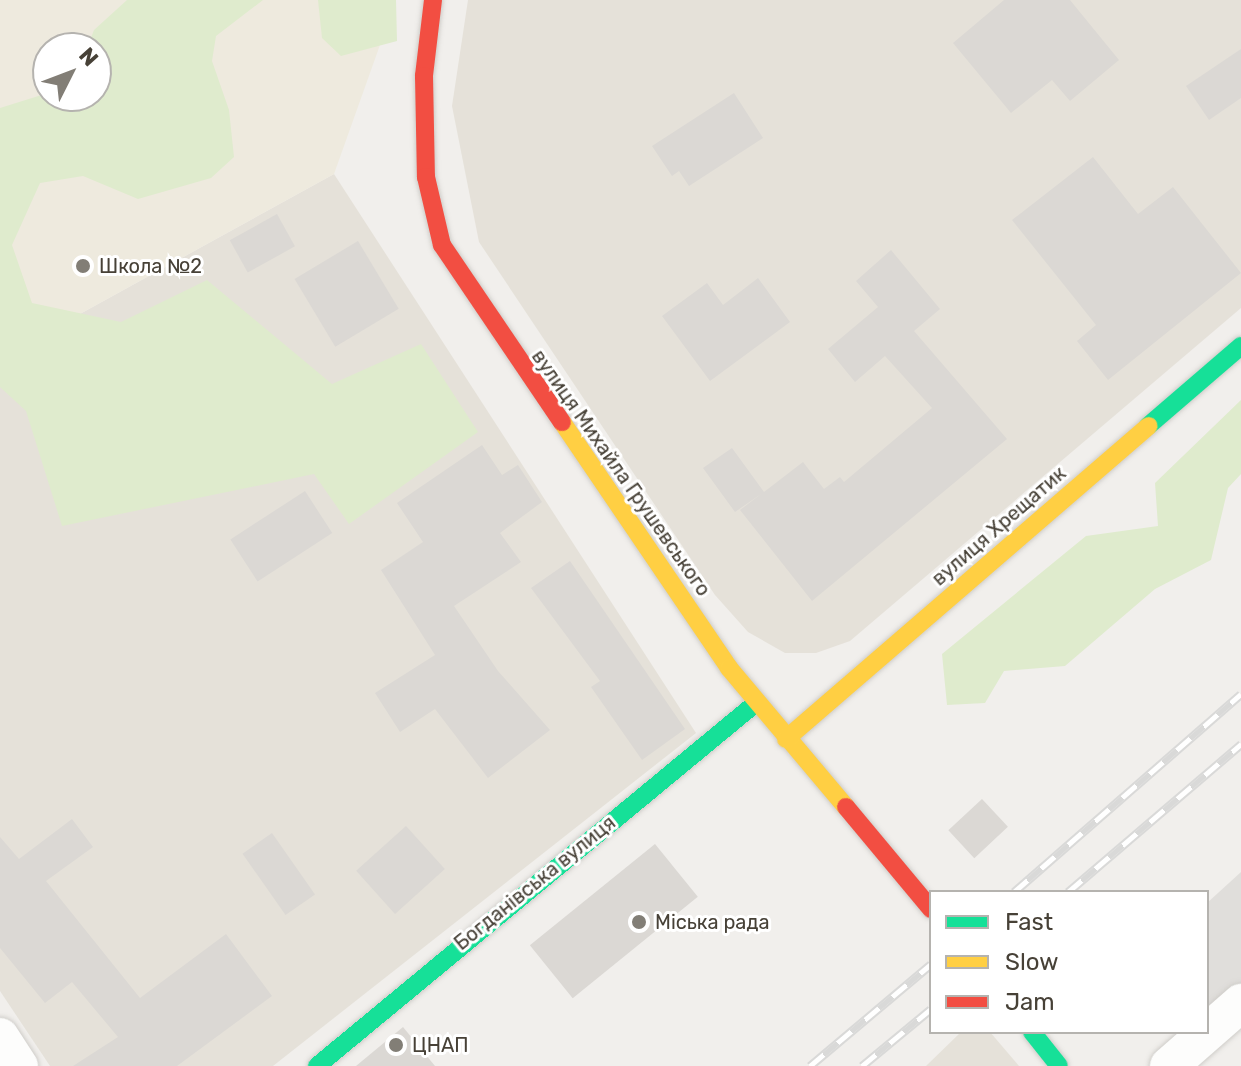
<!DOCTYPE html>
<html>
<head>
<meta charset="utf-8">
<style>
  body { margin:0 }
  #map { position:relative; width:1241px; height:1066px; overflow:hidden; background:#f1efec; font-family:Rubik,sans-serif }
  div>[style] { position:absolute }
  .residential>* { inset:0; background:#e5e1d9 }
  .education>* { inset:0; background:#eeeade }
  .green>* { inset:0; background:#dfebcd }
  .parking>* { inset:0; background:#e0dedb }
  .building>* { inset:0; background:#dbd8d4; transform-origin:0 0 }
  .roads { filter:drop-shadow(0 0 2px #cfcdc9) drop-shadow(0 0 2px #cfcdc9) }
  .street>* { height:38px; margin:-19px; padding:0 19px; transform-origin:19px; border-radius:19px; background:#fdfdfc }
  .fast>* { height:18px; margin:-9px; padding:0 9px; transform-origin:9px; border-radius:9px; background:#16e098 }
  .slow>* { height:18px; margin:-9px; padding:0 9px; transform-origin:9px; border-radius:9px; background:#ffcf43 }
  .jam>* { height:18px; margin:-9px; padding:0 9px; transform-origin:9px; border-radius:9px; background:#f24e42 }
  .rail>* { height:9px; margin-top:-4.5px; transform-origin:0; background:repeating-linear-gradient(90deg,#fff 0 18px,#d9d9d8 0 36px); box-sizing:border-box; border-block:2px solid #d9d9d8 }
  .dots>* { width:22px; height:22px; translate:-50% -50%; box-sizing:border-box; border:4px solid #fff; border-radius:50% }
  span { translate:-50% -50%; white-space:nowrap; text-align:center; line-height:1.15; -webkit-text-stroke:6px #fff; paint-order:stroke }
  .poi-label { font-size:20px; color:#474137 }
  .left { translate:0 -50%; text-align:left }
  .street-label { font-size:20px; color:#474137 }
  .legend { position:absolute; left:929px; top:890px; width:280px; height:144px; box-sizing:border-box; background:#fff; border:2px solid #b5b3af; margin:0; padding:10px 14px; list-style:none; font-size:24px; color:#474137 }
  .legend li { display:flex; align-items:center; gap:16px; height:40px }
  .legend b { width:40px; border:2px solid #b5b3af }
  .north { position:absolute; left:32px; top:32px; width:80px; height:80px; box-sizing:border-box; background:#fff; border:2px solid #b5b3af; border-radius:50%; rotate:48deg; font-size:22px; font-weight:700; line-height:32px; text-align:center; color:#474137 }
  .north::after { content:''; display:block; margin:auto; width:28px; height:36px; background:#827e76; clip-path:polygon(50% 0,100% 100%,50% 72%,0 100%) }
</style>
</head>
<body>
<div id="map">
  <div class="residential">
    <i style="clip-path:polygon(468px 0,1241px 0,1241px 308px,850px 641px,816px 653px,785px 653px,748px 632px,715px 595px,479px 242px,452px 106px)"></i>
    <i style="clip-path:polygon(334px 174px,696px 733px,273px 1066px,50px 1066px,0 991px,0 358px)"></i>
    <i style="clip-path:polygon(961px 1032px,990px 1032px,1019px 1066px,926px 1066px)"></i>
  </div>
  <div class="education">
    <i style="clip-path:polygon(evenodd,0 0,396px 0,334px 174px,0 358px,0 0,48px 48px,96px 48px,96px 96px,48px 96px,48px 48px)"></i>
  </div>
  <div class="green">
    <i style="clip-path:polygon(127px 0,263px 0,216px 36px,212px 61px,229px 110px,234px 157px,211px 178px,138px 199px,83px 176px,40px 183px,12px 245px,32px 303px,121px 322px,207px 280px,332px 384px,421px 344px,478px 432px,349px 524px,314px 474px,62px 526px,26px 411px,0 387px,0 108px,48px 93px,96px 96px,96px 48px,87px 48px,94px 30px)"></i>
    <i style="clip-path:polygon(318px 0,396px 0,397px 41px,341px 56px,322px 38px)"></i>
    <i style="clip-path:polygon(1241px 400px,1241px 474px,1228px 488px,1211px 560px,1155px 589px,1065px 666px,1004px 671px,985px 703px,947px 705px,942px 654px,1086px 536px,1158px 526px,1155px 483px)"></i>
  </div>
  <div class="parking">
    <i style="clip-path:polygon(1241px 872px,1241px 988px,1207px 1019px,1207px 903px)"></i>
  </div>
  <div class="building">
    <i style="clip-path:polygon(1004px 0,1070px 0,1119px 60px,1070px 101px,1052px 80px,1011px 113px,953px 43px)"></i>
    <i style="clip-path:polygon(1241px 49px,1241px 98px,1209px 120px,1186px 86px)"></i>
    <i style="clip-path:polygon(734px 93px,763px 138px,689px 186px,679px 171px,672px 176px,652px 146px)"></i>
    <i style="clip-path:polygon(1093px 157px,1138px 214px,1173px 187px,1241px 273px,1108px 380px,1077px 341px,1096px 325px,1012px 220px)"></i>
    <i style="left:277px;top:214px;width:37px;height:54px;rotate:61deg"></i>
    <i style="left:358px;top:241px;width:79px;height:74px;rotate:59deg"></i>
    <i style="clip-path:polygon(891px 250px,940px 309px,914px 331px,1007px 439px,812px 601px,740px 510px,761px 494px,735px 512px,703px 468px,732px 448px,764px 492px,803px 462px,824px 489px,840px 477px,844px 482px,932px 408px,885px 356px,855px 382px,828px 349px,878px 307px,856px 281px)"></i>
    <i style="clip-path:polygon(758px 278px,790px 322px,710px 381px,662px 316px,707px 283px,723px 305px)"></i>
    <i style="clip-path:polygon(482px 445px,502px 475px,518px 465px,542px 502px,500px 533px,521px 562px,454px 606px,498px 671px,550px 730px,488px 778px,435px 709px,400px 732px,375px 693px,435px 655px,381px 570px,423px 542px,397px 503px)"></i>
    <i style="left:305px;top:491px;width:50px;height:89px;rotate:57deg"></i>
    <i style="clip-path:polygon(570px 561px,685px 729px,642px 760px,591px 687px,600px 681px,531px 588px)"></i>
    <i style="left:982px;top:799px;width:38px;height:46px;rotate:47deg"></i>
    <i style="clip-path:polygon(72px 819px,93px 847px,46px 881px,140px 998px,226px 934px,272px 996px,177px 1066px,73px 1066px,118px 1037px,72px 982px,45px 1003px,0 948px,0 837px,19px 859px)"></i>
    <i style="left:406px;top:826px;width:58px;height:67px;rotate:48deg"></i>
    <i style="left:272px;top:833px;width:75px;height:36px;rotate:55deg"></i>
    <i style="left:655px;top:844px;width:68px;height:161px;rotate:51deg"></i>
    <i style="clip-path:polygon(403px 1027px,435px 1066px,356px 1066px)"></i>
  </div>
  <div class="roads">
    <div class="street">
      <i style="left:0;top:1037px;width:35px;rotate:57deg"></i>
      <i style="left:1169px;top:1066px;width:96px;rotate:-41.2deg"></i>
    </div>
    <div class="fast">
      <i style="left:1148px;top:426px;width:123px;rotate:-40.7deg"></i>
      <i style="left:1032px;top:1032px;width:43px;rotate:51.5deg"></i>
      <i style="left:317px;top:1066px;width:570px;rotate:-39.59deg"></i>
    </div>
    <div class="slow">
      <i style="left:562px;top:422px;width:297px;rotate:55.8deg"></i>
      <i style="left:729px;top:668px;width:182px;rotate:49.9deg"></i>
      <i style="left:786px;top:739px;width:479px;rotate:-40.8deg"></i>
    </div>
    <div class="jam">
      <i style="left:433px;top:0;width:77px;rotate:96.8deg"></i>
      <i style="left:424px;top:76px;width:101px;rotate:88.9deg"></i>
      <i style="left:426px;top:177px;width:70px;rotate:76.8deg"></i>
      <i style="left:442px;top:245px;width:214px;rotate:55.9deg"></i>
      <i style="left:846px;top:807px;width:133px;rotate:50.2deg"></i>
    </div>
  </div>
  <div class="rail">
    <i style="left:1014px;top:892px;width:301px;rotate:-41.1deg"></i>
    <i style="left:1068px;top:892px;width:228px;rotate:-40.5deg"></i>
    <i style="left:810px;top:1066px;width:158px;rotate:-40.1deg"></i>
    <i style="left:862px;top:1066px;width:89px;rotate:-39.6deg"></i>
  </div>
  <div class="dots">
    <i style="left:83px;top:266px;background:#827e76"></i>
    <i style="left:639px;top:922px;background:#827e76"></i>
    <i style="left:396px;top:1045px;background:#827e76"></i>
  </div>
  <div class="poi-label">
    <span class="left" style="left:99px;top:266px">Школа №2</span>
    <span class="left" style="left:655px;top:922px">Міська рада</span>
    <span class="left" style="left:412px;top:1045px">ЦНАП</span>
  </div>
  <div class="street-label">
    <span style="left:621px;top:473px;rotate:55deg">вулиця Михайла Грушевського</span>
    <span style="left:999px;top:526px;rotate:-41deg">вулиця Хрещатик</span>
    <span style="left:535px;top:883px;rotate:-39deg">Богданівська вулиця</span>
  </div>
  <ul class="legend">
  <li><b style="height:10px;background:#16e098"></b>Fast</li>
  <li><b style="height:10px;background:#ffcf43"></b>Slow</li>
  <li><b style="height:10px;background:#f24e42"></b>Jam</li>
  </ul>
  <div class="north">N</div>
</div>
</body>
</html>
